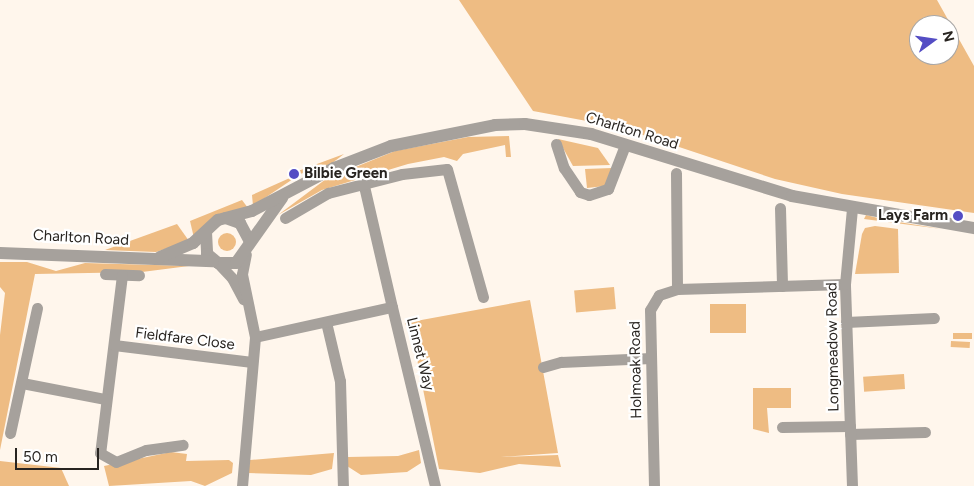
<!DOCTYPE html>
<html>
<head>
<meta charset="utf-8">
<style>
  body { margin:0 }
  #map { position:relative; width:974px; height:486px; overflow:hidden; background:#fff6ec; font-family:Figtree,sans-serif }
  div>[style] { position:absolute }
  .green>* { inset:0; background:#eebc83; transform-origin:0 0 }
  .round { border-radius:50% }
  .minor>* { height:11px; margin:-5.5px; padding:0 5.5px; transform-origin:5.5px; border-radius:5.5px; background:#a6a19c }
  .tertiary>* { height:12px; margin:-6px; padding:0 6px; transform-origin:6px; border-radius:6px; background:#a6a19c }
  .dots>* { width:14px; height:14px; translate:-50% -50%; box-sizing:border-box; border:2px solid #fff; border-radius:50% }
  span { translate:-50% -50%; white-space:nowrap; text-align:center; line-height:1.15; -webkit-text-stroke:4.5px #fff; paint-order:stroke }
  .street-label { font-size:15px; color:#282420 }
  .poi-label { font-size:15px; color:#282420; font-weight:700 }
  .left { translate:0 -50%; text-align:left }
  .right { translate:-100% -50%; text-align:right }
  .north { position:absolute; left:909px; top:15px; width:50px; height:50px; box-sizing:border-box; background:#fff; border:1px solid #a9a7a6; border-radius:50%; rotate:76deg; font-size:14px; font-weight:700; line-height:20px; text-align:center; color:#282420 }
  .north::after { content:''; display:block; margin:auto; width:18px; height:22px; background:#544dc4; clip-path:polygon(50% 0,100% 100%,50% 72%,0 100%) }
  .scale { position:absolute; left:15px; top:448px; width:84px; height:22px; box-sizing:border-box; border:2px solid #282420; border-top:0; padding-left:6px; font-size:15px; line-height:18px; white-space:nowrap; color:#282420; -webkit-text-stroke:4px #fff; paint-order:stroke }
</style>
</head>
<body>
<div id="map">
  <div class="green">
    <i style="clip-path:polygon(evenodd,459px 0,937px 0,974px 66px,974px 213px,842px 194px,775px 179px,619px 127px,533px 111px,459px 0,919px 25px,949px 25px,949px 55px,919px 55px,919px 25px)"></i>
    <i style="clip-path:polygon(509px 136px,511px 157px,506px 157px,505px 145px,463px 154px,457px 161px,444px 157px,408px 164px,322px 190px,278px 215px,326px 179px,395px 151px,468px 137px)"></i>
    <i style="clip-path:polygon(558px 139px,598px 148px,610px 165px,573px 166px)"></i>
    <i style="clip-path:polygon(344px 154px,331px 164px,300px 174px,298px 171px)"></i>
    <i style="clip-path:polygon(612px 168px,605px 186px,587px 188px,585px 169px)"></i>
    <i style="clip-path:polygon(292px 177px,293px 179px,253px 206px,252px 195px)"></i>
    <i style="clip-path:polygon(242px 200px,248px 208px,194px 238px,190px 221px)"></i>
    <i style="clip-path:polygon(866px 215px,886px 220px,942px 229px,864px 219px)"></i>
    <i style="clip-path:polygon(177px 224px,189px 241px,156px 252px,105px 250px)"></i>
    <i style="clip-path:polygon(875px 226px,898px 229px,899px 273px,855px 274px,862px 234px,865px 228px)"></i>
    <i class="round" style="left:218px;top:233px;width:18px;height:18px"></i>
    <i style="clip-path:polygon(0 262px,27px 262px,56px 271px,85px 263px,189px 266px,142px 272px,35px 274px,0 450px,0 335px,5px 293px,0 287px)"></i>
    <i style="left:614px;top:287px;width:22px;height:40px;rotate:85deg"></i>
    <i style="clip-path:polygon(530px 300px,558px 453px,501px 457px,558px 455px,561px 467px,519px 464px,480px 473px,439px 469px,414px 344px,405px 323px)"></i>
    <i style="left:746px;top:304px;width:29px;height:36px;rotate:90deg"></i>
    <i style="left:953px;top:333px;width:19px;height:6px"></i>
    <i style="left:951px;top:341px;width:19px;height:6px;rotate:3deg"></i>
    <i style="left:904px;top:374px;width:15px;height:41px;rotate:86deg"></i>
    <i style="clip-path:polygon(753px 388px,791px 388px,791px 408px,767px 408px,769px 433px,753px 429px)"></i>
    <i style="clip-path:polygon(419px 450px,421px 463px,407px 472px,361px 475px,347px 466px,348px 457px,398px 456px)"></i>
    <i style="clip-path:polygon(171px 452px,187px 454px,186px 461px,229px 460px,233px 463px,232px 473px,205px 486px,191px 481px,109px 486px,104px 466px)"></i>
    <i style="clip-path:polygon(334px 453px,332px 469px,311px 475px,248px 473px,250px 460px)"></i>
    <i style="clip-path:polygon(0 461px,61px 468px,69px 486px,0 486px)"></i>
  </div>
  <div class="minor">
    <i style="left:556px;top:144px;width:25px;rotate:72deg"></i>
    <i style="left:564px;top:168px;width:29px;rotate:56deg"></i>
    <i style="left:580px;top:192px;width:9px;rotate:18deg"></i>
    <i style="left:589px;top:195px;width:20px;rotate:-18deg"></i>
    <i style="left:608px;top:189px;width:47px;rotate:-68.9deg"></i>
    <i style="left:676px;top:173px;width:116px;rotate:89.5deg"></i>
    <i style="left:364px;top:186px;width:124px;rotate:77deg"></i>
    <i style="left:780px;top:208px;width:78px;rotate:88.5deg"></i>
    <i style="left:285px;top:218px;width:50px;rotate:-30.2deg"></i>
    <i style="left:328px;top:193px;width:76px;rotate:-14.4deg"></i>
    <i style="left:402px;top:174px;width:45px;rotate:-6.3deg"></i>
    <i style="left:447px;top:169px;width:133px;rotate:74.3deg"></i>
    <i style="left:218px;top:263px;width:21px;rotate:47deg"></i>
    <i style="left:232px;top:278px;width:24px;rotate:62deg"></i>
    <i style="left:105px;top:274px;width:34px;rotate:2deg"></i>
    <i style="left:122px;top:275px;width:179px;rotate:97deg"></i>
    <i style="left:100px;top:453px;width:18px;rotate:29deg"></i>
    <i style="left:116px;top:462px;width:32px;rotate:-22deg"></i>
    <i style="left:146px;top:450px;width:37px;rotate:-8deg"></i>
    <i style="left:326px;top:322px;width:61px;rotate:76.7deg"></i>
    <i style="left:340px;top:381px;width:105px;rotate:88.4deg"></i>
    <i style="left:846px;top:322px;width:88px;rotate:-2.6deg"></i>
    <i style="left:255px;top:337px;width:140px;rotate:-12.4deg"></i>
    <i style="left:392px;top:307px;width:184px;rotate:76.5deg"></i>
    <i style="left:114px;top:345px;width:139px;rotate:7deg"></i>
    <i style="left:543px;top:367px;width:19px;rotate:-16deg"></i>
    <i style="left:561px;top:362px;width:90px;rotate:-2.5deg"></i>
    <i style="left:22px;top:383px;width:85px;rotate:10.9deg"></i>
    <i style="left:782px;top:427px;width:68px;rotate:-0.8deg"></i>
    <i style="left:10px;top:433px;width:128px;rotate:-77.8deg"></i>
    <i style="left:850px;top:434px;width:75px;rotate:-1.5deg"></i>
    <i style="left:242px;top:486px;width:150px;rotate:-85deg"></i>
    <i style="left:255px;top:337px;width:64px;rotate:-101.7deg"></i>
    <i style="left:242px;top:274px;width:20px;rotate:-79deg"></i>
    <i style="left:654px;top:486px;width:176px;rotate:-91.3deg"></i>
    <i style="left:650px;top:310px;width:17px;rotate:-59deg"></i>
    <i style="left:659px;top:295px;width:19px;rotate:-18deg"></i>
    <i style="left:677px;top:289px;width:168px;rotate:-1.7deg"></i>
    <i style="left:852px;top:486px;width:202px;rotate:-92deg"></i>
    <i style="left:845px;top:284px;width:76px;rotate:-84.7deg"></i>
  </div>
  <div class="tertiary">
    <i style="left:226px;top:218px;width:15px;rotate:20deg"></i>
    <i style="left:240px;top:223px;width:21px;rotate:62deg"></i>
    <i style="left:206px;top:232px;width:22px;rotate:87deg"></i>
    <i style="left:207px;top:254px;width:14px;rotate:39deg"></i>
    <i style="left:218px;top:263px;width:18px"></i>
    <i style="left:236px;top:263px;width:80px;rotate:-54.7deg"></i>
    <i style="left:0;top:253px;width:213px;rotate:2.2deg"></i>
    <i style="left:160px;top:257px;width:36px;rotate:-23deg"></i>
    <i style="left:193px;top:243px;width:34px;rotate:-43deg"></i>
    <i style="left:218px;top:220px;width:35px;rotate:-15deg"></i>
    <i style="left:252px;top:211px;width:93px;rotate:-27.7deg"></i>
    <i style="left:334px;top:168px;width:61px;rotate:-21.1deg"></i>
    <i style="left:391px;top:146px;width:106px;rotate:-11.4deg"></i>
    <i style="left:495px;top:125px;width:30px;rotate:-2deg"></i>
    <i style="left:525px;top:124px;width:67px;rotate:8.6deg"></i>
    <i style="left:591px;top:134px;width:210px;rotate:17.1deg"></i>
    <i style="left:792px;top:196px;width:185px;rotate:10deg"></i>
  </div>
  <div class="dots">
    <i style="left:294px;top:174px;background:#544dc4"></i>
    <i style="left:958px;top:216px;background:#544dc4"></i>
  </div>
  <div class="street-label">
    <span style="left:632px;top:131px;rotate:17deg">Charlton Road</span>
    <span style="left:81px;top:238px;rotate:3deg">Charlton Road</span>
    <span style="left:185px;top:339px;rotate:7deg">Fieldfare Close</span>
    <span style="left:833px;top:347px;rotate:-91deg">Longmeadow Road</span>
    <span style="left:420px;top:354px;rotate:76deg">Linnet Way</span>
    <span style="left:636px;top:370px;rotate:-91deg">Holmoak Road</span>
  </div>
  <div class="poi-label">
    <span class="left" style="left:304px;top:174px">Bilbie Green</span>
    <span class="right" style="left:948px;top:216px">Lays Farm</span>
  </div>
  <div class="north">N</div>
  <div class="scale">50 m</div>
</div>
</body>
</html>
